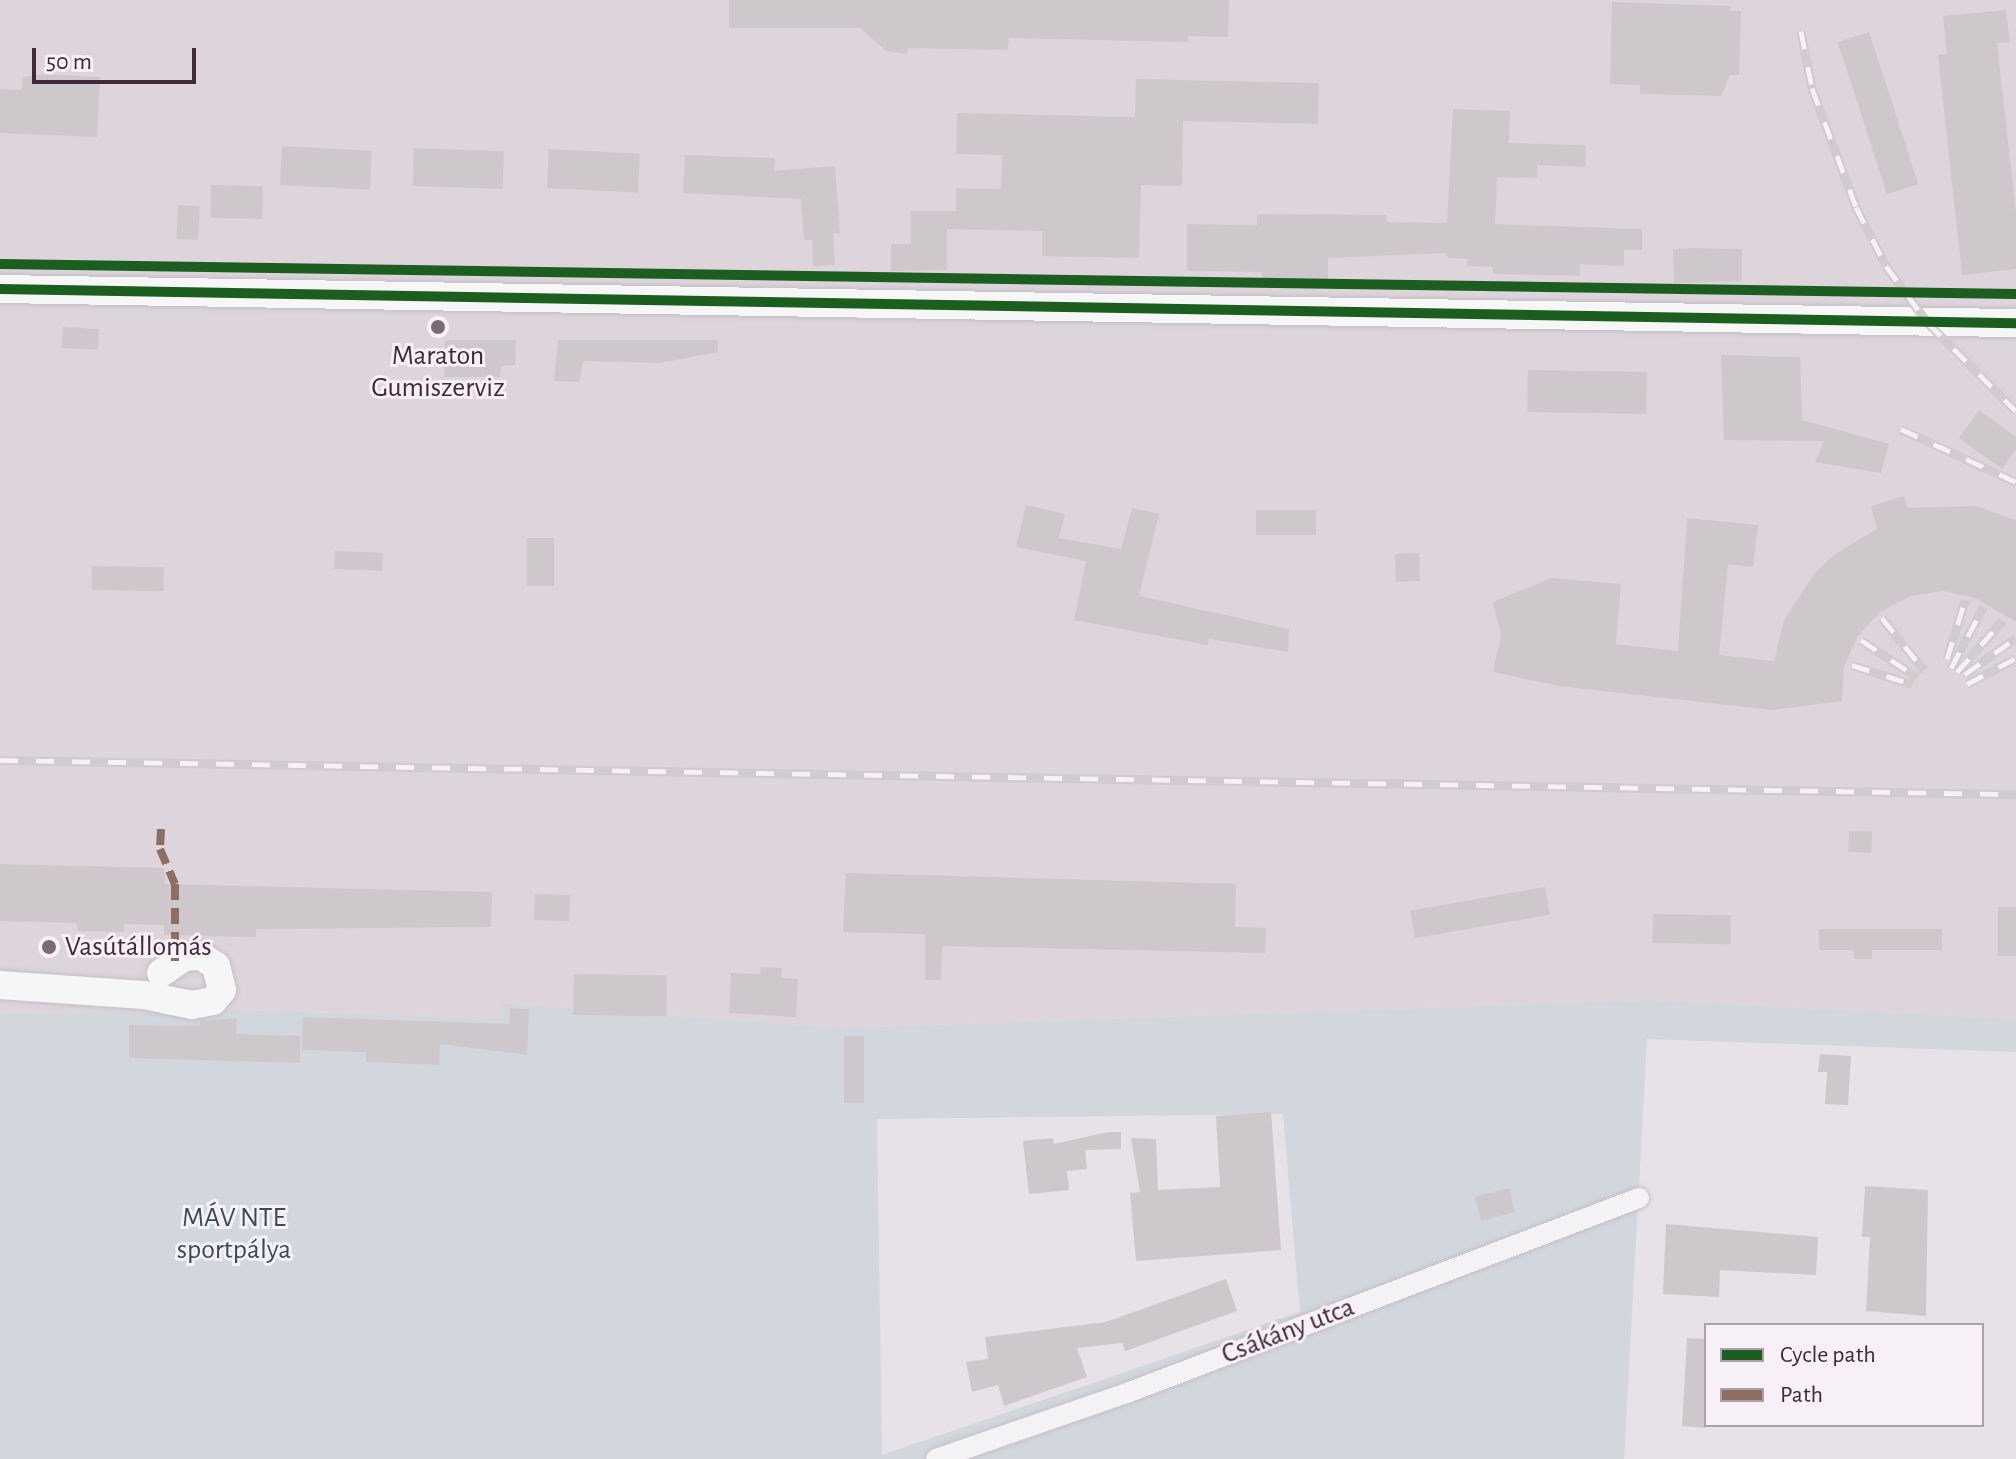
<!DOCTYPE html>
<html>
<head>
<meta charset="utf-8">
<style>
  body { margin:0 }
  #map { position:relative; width:2016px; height:1459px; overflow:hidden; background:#e7e2e7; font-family:"Alegreya Sans",sans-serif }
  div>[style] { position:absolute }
  .built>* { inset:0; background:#ddd4dc }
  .green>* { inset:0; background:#d2d6dd }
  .building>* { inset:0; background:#cec8cd; transform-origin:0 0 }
  .roads { filter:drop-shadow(0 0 2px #c5c0c5) drop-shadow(0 0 2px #c5c0c5) }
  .street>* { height:20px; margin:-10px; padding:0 10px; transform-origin:10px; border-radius:10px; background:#f4f2f4 }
  .secondary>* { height:28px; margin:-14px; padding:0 14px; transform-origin:14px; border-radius:14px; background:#f7f6f7 }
  .rail>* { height:9px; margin-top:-4.5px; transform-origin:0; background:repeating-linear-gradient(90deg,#f7f0f6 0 18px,#cfcbce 0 36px); box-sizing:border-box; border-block:2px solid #cfcbce }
  .quiet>* { height:8px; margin-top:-4px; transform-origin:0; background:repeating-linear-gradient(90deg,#8d6e63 0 16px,transparent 0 24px) }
  .cycleway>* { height:10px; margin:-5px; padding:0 5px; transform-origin:5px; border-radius:5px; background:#1b5e20 }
  .dots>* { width:22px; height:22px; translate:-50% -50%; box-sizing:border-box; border:4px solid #f7f0f6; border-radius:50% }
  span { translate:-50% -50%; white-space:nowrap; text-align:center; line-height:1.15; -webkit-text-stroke:6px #f7f0f6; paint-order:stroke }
  .poi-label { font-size:28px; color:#41283b }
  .left { translate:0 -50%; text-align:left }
  .park-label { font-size:28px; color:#354d5d }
  .street-label { font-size:28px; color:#41283b }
  .legend { position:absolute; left:1704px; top:1323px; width:280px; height:104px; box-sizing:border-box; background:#f7f0f6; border:2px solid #aea0ab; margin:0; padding:10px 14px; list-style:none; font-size:24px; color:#41283b }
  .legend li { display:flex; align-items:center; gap:16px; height:40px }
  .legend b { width:40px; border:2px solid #aea0ab }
  .scale { position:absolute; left:32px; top:48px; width:164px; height:36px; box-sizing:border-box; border:4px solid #41283b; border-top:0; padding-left:10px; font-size:24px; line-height:28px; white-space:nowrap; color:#41283b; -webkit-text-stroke:6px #f7f0f6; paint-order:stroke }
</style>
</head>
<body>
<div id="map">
  <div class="built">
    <i style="clip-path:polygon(0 0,2016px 0,2016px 1019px,1648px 1000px,844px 1028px,502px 1003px,503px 1018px,236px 1010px,0 1014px)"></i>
  </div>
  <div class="green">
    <i style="clip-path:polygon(evenodd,1648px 1000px,2016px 1019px,2016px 1052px,1647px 1039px,1624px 1459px,0 1459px,0 1014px,236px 1010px,503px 1018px,502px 1003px,844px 1028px,1648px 1000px,1283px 1114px,1300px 1312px,882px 1455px,877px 1119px,1283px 1114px)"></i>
  </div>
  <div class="building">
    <i style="clip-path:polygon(729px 0,1229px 0,1228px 37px,1189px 36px,1188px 42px,1009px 38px,1008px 50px,908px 48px,907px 54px,886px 51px,860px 28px,729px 28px)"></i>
    <i style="clip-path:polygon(1612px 2px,1731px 6px,1730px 11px,1741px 11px,1739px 75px,1730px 75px,1721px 96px,1640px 94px,1640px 85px,1610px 84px)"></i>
    <i style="clip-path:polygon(2006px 10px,2010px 42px,1997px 43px,2016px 213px,2016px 269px,1962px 275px,1938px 55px,1947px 54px,1943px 16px)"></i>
    <i style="left:1869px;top:32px;width:160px;height:33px;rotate:72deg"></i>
    <i style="clip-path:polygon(42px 74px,100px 77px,97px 137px,0 133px,0 89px,21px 90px,23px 77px)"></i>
    <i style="clip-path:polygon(1136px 79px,1319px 83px,1318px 124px,1183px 121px,1182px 186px,1141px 185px,1139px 258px,1042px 256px,1042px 231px,947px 229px,947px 270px,891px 271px,891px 244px,911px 244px,911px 211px,956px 211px,956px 188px,1001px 189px,1002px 155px,956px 154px,957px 113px,1135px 117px)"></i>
    <i style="clip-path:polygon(1453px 109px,1510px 111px,1509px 143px,1586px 145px,1585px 167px,1537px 165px,1537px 178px,1497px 177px,1495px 224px,1642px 229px,1642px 250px,1624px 250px,1624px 266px,1580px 264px,1580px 276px,1493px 274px,1493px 267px,1467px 266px,1468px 259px,1448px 258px,1446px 253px,1328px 258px,1328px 283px,1262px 282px,1262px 272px,1187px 271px,1187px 224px,1257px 225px,1257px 214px,1387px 215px,1387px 222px,1447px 223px)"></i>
    <i style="left:282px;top:146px;width:90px;height:39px;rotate:3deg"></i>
    <i style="left:414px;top:148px;width:90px;height:38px;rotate:2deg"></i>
    <i style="left:549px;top:149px;width:91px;height:39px;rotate:3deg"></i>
    <i style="clip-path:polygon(685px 155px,775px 158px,774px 171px,835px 166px,840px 233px,833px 234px,835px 265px,813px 266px,812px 240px,804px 240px,801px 199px,683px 193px)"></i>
    <i style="left:211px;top:185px;width:52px;height:33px;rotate:1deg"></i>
    <i style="left:178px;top:205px;width:22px;height:34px;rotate:3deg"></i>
    <i style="clip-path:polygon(1692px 248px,1742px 249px,1742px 281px,1674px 283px,1673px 249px)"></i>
    <i style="left:63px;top:327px;width:36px;height:21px;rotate:3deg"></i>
    <i style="clip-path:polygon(445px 340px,516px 340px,515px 365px,501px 366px,500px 377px,444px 377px)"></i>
    <i style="clip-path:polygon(558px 340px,718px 340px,718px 352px,660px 363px,583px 361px,579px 382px,554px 381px)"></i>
    <i style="clip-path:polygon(1721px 355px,1800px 357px,1802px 420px,1889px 444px,1881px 473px,1815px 462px,1824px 441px,1724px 440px)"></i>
    <i style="left:1528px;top:370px;width:119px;height:42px;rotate:1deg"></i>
    <i style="clip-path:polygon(1979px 410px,2016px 437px,2016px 449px,2002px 469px,1959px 438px)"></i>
    <i style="clip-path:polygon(1904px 496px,1907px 508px,1975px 506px,2016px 520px,2016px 622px,1975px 598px,1943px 591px,1910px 596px,1880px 612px,1857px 637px,1844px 667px,1842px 701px,1772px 710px,1559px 686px,1493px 672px,1501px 636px,1493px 602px,1551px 578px,1621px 584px,1616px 644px,1678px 651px,1687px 518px,1758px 525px,1753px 567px,1728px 564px,1719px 655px,1774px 661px,1784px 620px,1814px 574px,1835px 554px,1877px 529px,1871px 506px)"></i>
    <i style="clip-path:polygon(1026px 505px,1065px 514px,1059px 538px,1121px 549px,1132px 508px,1159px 514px,1139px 596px,1289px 629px,1288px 652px,1209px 639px,1208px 645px,1074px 620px,1086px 561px,1016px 547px)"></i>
    <i style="left:1316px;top:510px;width:25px;height:60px;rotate:90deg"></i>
    <i style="left:527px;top:538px;width:27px;height:48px"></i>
    <i style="left:335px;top:551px;width:48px;height:18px;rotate:2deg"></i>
    <i style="left:1419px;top:553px;width:28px;height:24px;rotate:88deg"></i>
    <i style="left:92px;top:566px;width:72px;height:24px;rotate:1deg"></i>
    <i style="left:1849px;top:831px;width:23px;height:21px;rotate:2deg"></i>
    <i style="clip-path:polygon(0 864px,164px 868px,165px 884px,492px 892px,491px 927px,256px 929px,256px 937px,164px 935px,164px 925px,124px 924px,124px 932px,77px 931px,77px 923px,0 921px)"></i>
    <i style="clip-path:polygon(846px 873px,1236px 884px,1235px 927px,1266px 928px,1265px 953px,942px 946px,941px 980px,925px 980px,925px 934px,843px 932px)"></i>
    <i style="left:1545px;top:887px;width:28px;height:137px;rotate:80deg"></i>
    <i style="left:535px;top:894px;width:35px;height:26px;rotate:2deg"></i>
    <i style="left:1998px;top:907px;width:18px;height:49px"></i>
    <i style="left:1653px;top:914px;width:78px;height:29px;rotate:1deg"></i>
    <i style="clip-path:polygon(1819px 929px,1942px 929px,1942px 950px,1872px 950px,1872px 959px,1854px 959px,1854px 950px,1819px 950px)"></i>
    <i style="clip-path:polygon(761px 967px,782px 968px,781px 978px,798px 979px,796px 1017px,729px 1013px,731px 973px,760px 974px)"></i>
    <i style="left:574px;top:974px;width:93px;height:41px;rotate:1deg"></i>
    <i style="clip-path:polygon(510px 1008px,529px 1009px,527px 1055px,440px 1044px,439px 1065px,366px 1062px,366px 1052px,302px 1050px,303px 1017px,509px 1024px)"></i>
    <i style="clip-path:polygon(237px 1018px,236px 1034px,300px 1036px,300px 1063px,129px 1058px,129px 1025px,200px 1026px,200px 1021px)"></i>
    <i style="left:844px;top:1036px;width:20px;height:67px"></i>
    <i style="clip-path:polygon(1820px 1054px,1851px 1056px,1848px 1105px,1825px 1104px,1827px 1072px,1818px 1072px)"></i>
    <i style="clip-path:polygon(1271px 1112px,1281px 1250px,1136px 1261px,1130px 1193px,1140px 1192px,1131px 1138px,1156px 1139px,1158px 1190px,1220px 1187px,1216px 1116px)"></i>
    <i style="clip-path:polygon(1108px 1132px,1121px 1132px,1121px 1149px,1085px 1150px,1087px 1169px,1067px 1171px,1069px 1190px,1029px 1194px,1023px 1141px,1053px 1138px,1054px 1144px)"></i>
    <i style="clip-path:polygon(1865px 1186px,1928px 1190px,1926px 1316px,1866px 1311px,1870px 1237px,1862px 1237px)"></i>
    <i style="left:1509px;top:1188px;width:25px;height:35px;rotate:76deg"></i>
    <i style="clip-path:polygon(1666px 1224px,1818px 1237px,1816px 1275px,1720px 1270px,1719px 1297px,1663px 1294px)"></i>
    <i style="clip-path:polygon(1226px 1279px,1237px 1311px,1125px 1351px,1122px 1343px,1077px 1348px,1087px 1377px,1004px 1406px,998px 1385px,972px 1392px,966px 1362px,988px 1359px,985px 1337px,1106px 1322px)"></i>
    <i style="clip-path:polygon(1687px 1338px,1706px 1339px,1706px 1428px,1682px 1426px)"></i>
  </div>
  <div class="roads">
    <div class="street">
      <i style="left:936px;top:1459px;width:202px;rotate:-19.1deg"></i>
      <i style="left:1127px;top:1393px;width:548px;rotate:-20.85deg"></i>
    </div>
    <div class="secondary">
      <i style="left:0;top:289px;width:2016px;rotate:0.97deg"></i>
      <i style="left:0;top:985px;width:144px;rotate:4deg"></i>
      <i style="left:144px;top:995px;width:49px;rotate:11.8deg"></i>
      <i style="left:192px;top:1005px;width:21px;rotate:-11deg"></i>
      <i style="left:213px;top:1001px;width:14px;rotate:-51deg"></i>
      <i style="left:222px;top:990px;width:25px;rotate:-104deg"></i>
      <i style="left:216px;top:966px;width:18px;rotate:-146deg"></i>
      <i style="left:201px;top:956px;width:17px;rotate:177deg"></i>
      <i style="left:184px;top:957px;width:28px;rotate:145deg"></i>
    </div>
  </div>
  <div class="rail">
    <i style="left:1801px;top:31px;width:58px;rotate:79.1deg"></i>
    <i style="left:1812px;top:88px;width:127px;rotate:69.7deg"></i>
    <i style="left:1856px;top:207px;width:66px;rotate:63deg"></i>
    <i style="left:1886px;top:266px;width:71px;rotate:53.6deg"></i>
    <i style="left:1928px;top:323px;width:124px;rotate:45deg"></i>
    <i style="left:1901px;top:429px;width:127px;rotate:24.7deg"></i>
    <i style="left:1882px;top:618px;width:67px;rotate:51.1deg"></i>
    <i style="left:1861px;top:640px;width:67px;rotate:33.5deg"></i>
    <i style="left:1947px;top:659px;width:62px;rotate:-73deg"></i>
    <i style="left:1852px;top:665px;width:63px;rotate:17.6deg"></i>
    <i style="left:1951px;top:668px;width:70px;rotate:-62deg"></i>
    <i style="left:1957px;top:672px;width:69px;rotate:-48.5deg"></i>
    <i style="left:1965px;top:674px;width:62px;rotate:-35.2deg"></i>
    <i style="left:1967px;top:684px;width:55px;rotate:-28deg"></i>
    <i style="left:0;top:760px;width:2016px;rotate:0.97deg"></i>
  </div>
  <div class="quiet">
    <i style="left:161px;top:829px;width:20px;rotate:93deg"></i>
    <i style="left:160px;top:849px;width:38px;rotate:67deg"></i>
    <i style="left:175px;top:884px;width:77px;rotate:90deg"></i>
  </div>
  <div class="cycleway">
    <i style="left:0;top:264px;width:2016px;rotate:0.85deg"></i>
    <i style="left:0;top:289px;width:2016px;rotate:0.97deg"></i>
  </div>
  <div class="dots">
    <i style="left:438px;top:327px;background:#7b6977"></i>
    <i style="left:49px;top:947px;background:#7b6977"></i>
  </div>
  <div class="poi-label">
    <span style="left:438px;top:372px">Maraton<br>Gumiszerviz</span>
    <span class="left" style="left:65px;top:947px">Vasútállomás</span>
  </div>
  <div class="park-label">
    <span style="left:234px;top:1234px">MÁV NTE<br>sportpálya</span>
  </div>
  <div class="street-label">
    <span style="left:1288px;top:1331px;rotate:-21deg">Csákány utca</span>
  </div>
  <ul class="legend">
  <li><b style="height:10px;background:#1b5e20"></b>Cycle path</li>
  <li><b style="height:10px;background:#8d6e63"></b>Path</li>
  </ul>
  <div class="scale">50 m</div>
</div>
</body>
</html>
